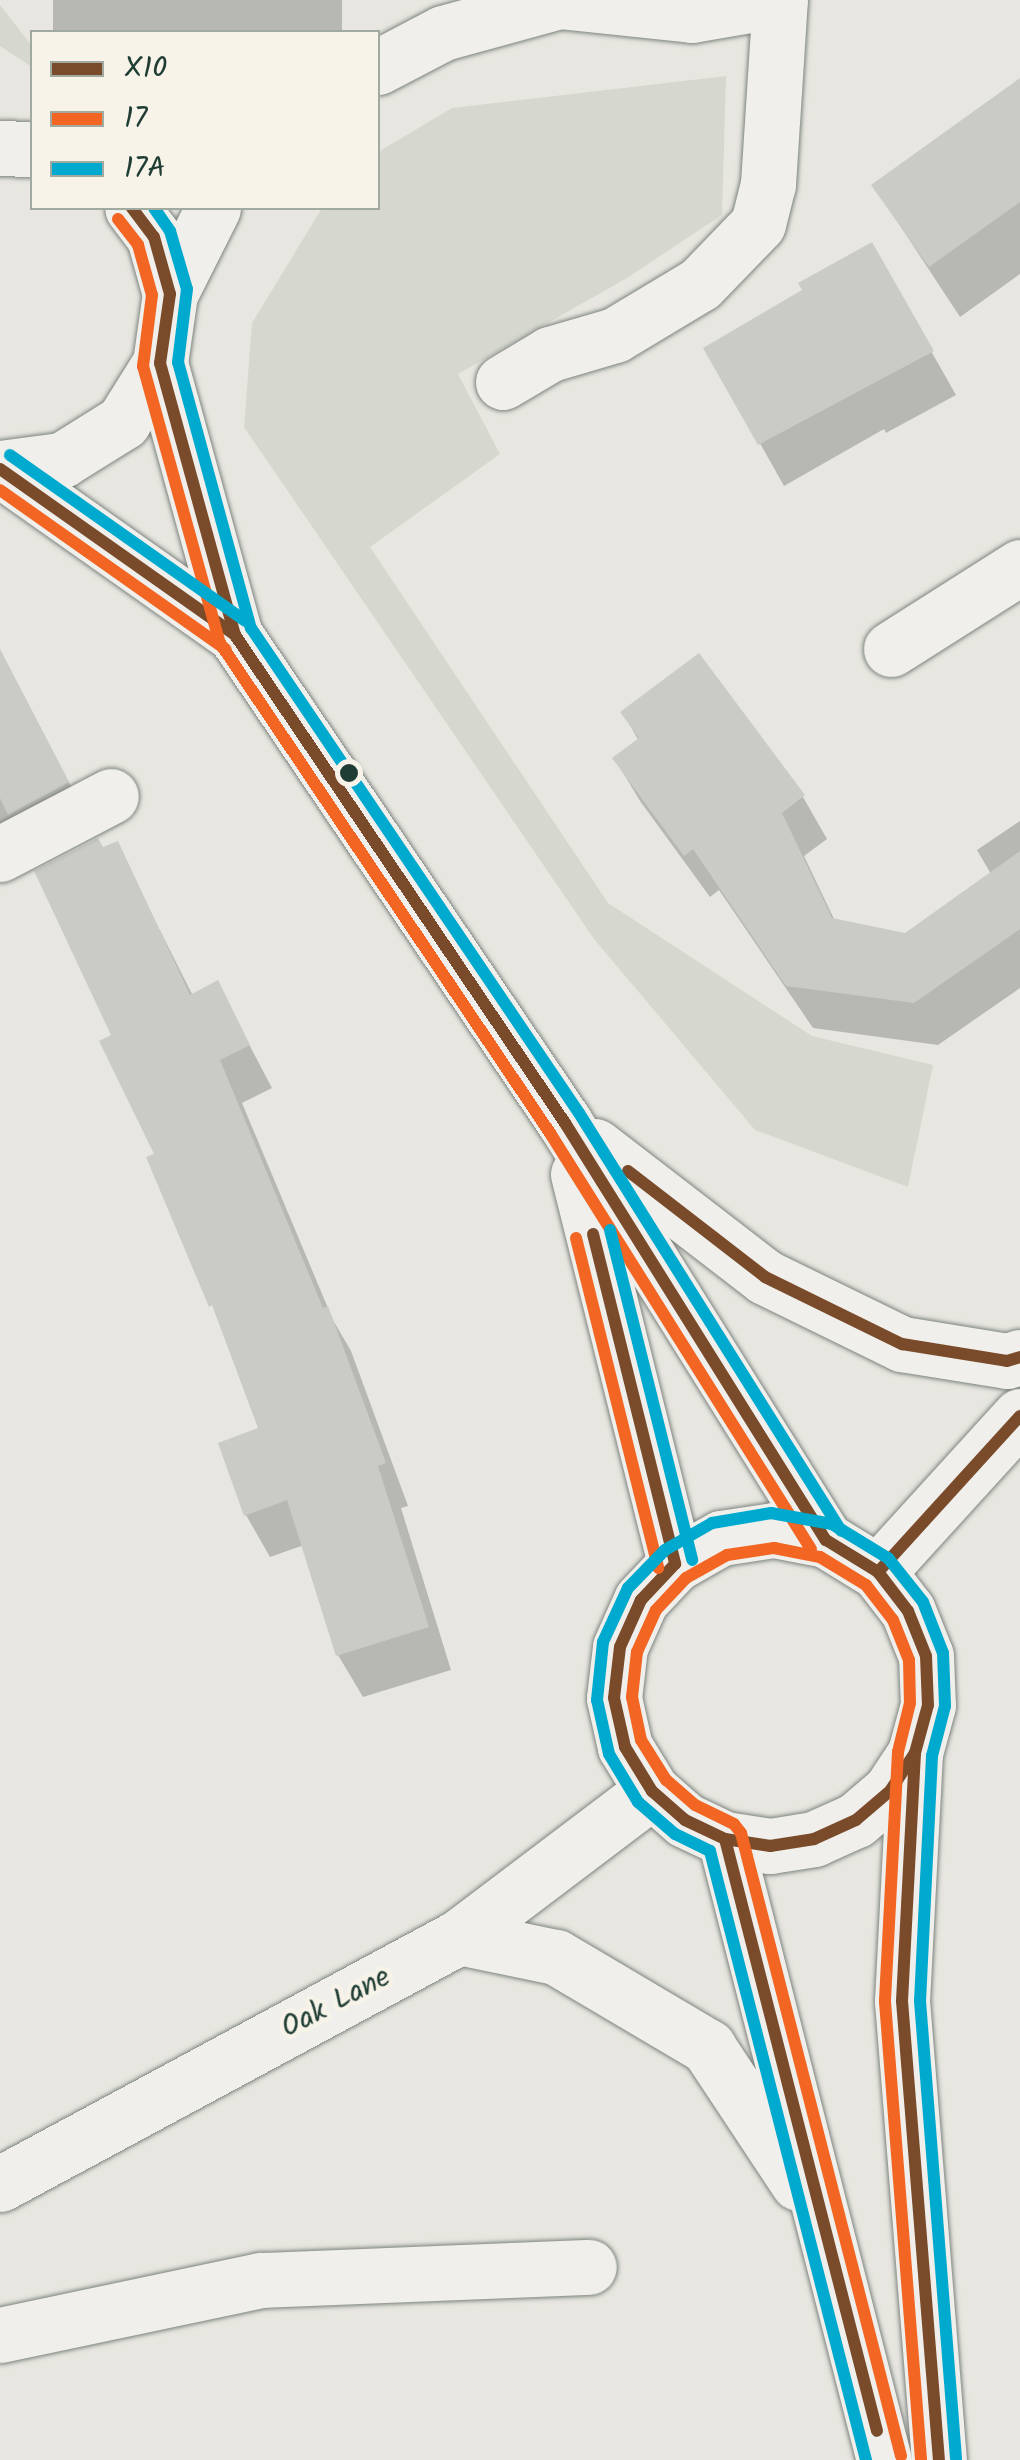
<!DOCTYPE html>
<html>
<head>
<meta charset="utf-8">
<style>
  body { margin:0 }
  #map { position:relative; width:1020px; height:2460px; overflow:hidden; background:#e7e6e0; font-family:Kalam,sans-serif }
  div>[style] { position:absolute }
  .green>* { inset:0; background:#d6d8cf }
  .shadow>* { inset:0; background:#0003; transform-origin:0 0 }
  .building>* { inset:0; background:#cacbc6 }
  .roads { filter:drop-shadow(0 0 2px #7e847f) drop-shadow(0 0 2px #7e847f) }
  .minor>* { height:55px; margin:-27.5px; padding:0 27.5px; transform-origin:27.5px; border-radius:27.5px; background:#f0efeb }
  .major>* { height:55px; margin:-27.5px; padding:0 27.5px; transform-origin:27.5px; border-radius:27.5px; background:#f0efeb }
  .bus-1>* { height:12px; margin:-6px; padding:0 6px; transform-origin:6px; border-radius:6px; background:#7a4b2a }
  .bus-2>* { height:12px; margin:-6px; padding:0 6px; transform-origin:6px; border-radius:6px; background:#f26522 }
  .bus-3>* { height:12px; margin:-6px; padding:0 6px; transform-origin:6px; border-radius:6px; background:#00a9ce }
  .dots>* { width:28px; height:28px; translate:-50% -50%; box-sizing:border-box; border:5px solid #f7f3e8; border-radius:50% }
  span { translate:-50% -50%; white-space:nowrap; text-align:center; line-height:1.15; -webkit-text-stroke:9px #f7f3e8; paint-order:stroke }
  .street-label { font-size:30px; color:#1f3d34 }
  .legend { position:absolute; left:30px; top:30px; width:350px; height:180px; box-sizing:border-box; background:#f7f3e8; border:2px solid #a1aaa0; margin:0; padding:12px 18px; list-style:none; font-size:30px; color:#1f3d34 }
  .legend li { display:flex; align-items:center; gap:20px; height:50px }
  .legend b { width:50px; border:2px solid #a1aaa0 }
</style>
</head>
<body>
<div id="map">
  <div class="green">
    <i style="clip-path:polygon(0 5px,32px 46px,32px 67px,0 46px)"></i>
    <i style="clip-path:polygon(726px 76px,722px 215px,627px 278px,458px 374px,500px 454px,370px 547px,608px 903px,812px 1036px,933px 1065px,908px 1187px,755px 1130px,594px 939px,244px 427px,252px 323px,322px 208px,378px 208px,378px 152px,452px 108px)"></i>
  </div>
  <div class="shadow">
    <i style="left:53px;top:0;width:289px;height:36px"></i>
    <i style="clip-path:polygon(1020px 101px,1020px 274px,960px 317px,874px 186px)"></i>
    <i style="clip-path:polygon(871px 245px,956px 395px,886px 433px,884px 429px,784px 486px,707px 349px,805px 291px)"></i>
    <i style="clip-path:polygon(0 654px,23px 694px,90px 823px,0 845px)"></i>
    <i style="clip-path:polygon(699px 656px,803px 797px,827px 839px,804px 856px,835px 921px,905px 935px,991px 874px,977px 850px,1020px 821px,1020px 988px,938px 1045px,813px 1028px,719px 890px,710px 897px,640px 801px,615px 759px,639px 741px,623px 713px)"></i>
    <i style="clip-path:polygon(131px 873px,193px 996px,217px 983px,272px 1088px,242px 1103px,333px 1320px,351px 1351px,408px 1506px,401px 1508px,451px 1670px,363px 1697px,338px 1655px,304px 1545px,270px 1557px,246px 1515px,262px 1429px,223px 1326px,150px 1158px,158px 1155px,114px 1036px)"></i>
  </div>
  <div class="building">
    <i style="clip-path:polygon(1020px 78px,1020px 202px,929px 267px,871px 185px)"></i>
    <i style="clip-path:polygon(872px 242px,934px 351px,758px 445px,703px 348px,802px 290px,798px 283px)"></i>
    <i style="clip-path:polygon(0 649px,69px 782px,8px 815px,0 798px)"></i>
    <i style="clip-path:polygon(699px 653px,805px 795px,782px 813px,832px 918px,905px 933px,1020px 851px,1020px 929px,914px 1003px,786px 986px,693px 849px,684px 856px,612px 758px,639px 738px,620px 712px)"></i>
    <i style="clip-path:polygon(98px 838px,103px 847px,118px 841px,190px 995px,218px 980px,250px 1045px,220px 1060px,323px 1308px,328px 1306px,386px 1463px,378px 1466px,429px 1627px,336px 1656px,287px 1500px,244px 1516px,218px 1443px,258px 1428px,212px 1305px,209px 1307px,146px 1157px,154px 1154px,99px 1041px,111px 1035px,34px 871px)"></i>
  </div>
  <div class="roads">
    <div class="minor">
      <i style="left:378px;top:67px;width:73px;rotate:-27.6deg"></i>
      <i style="left:443px;top:33px;width:120px;rotate:-15.4deg"></i>
      <i style="left:559px;top:1px;width:134px;rotate:6deg"></i>
      <i style="left:692px;top:15px;width:89px;rotate:-9.7deg"></i>
      <i style="left:170px;top:294px;width:96px;rotate:-63.4deg"></i>
      <i style="left:503px;top:382px;width:55px;rotate:-30.8deg"></i>
      <i style="left:550px;top:354px;width:68px;rotate:-16.3deg"></i>
      <i style="left:615px;top:335px;width:99px;rotate:-31deg"></i>
      <i style="left:700px;top:284px;width:83px;rotate:-46deg"></i>
      <i style="left:758px;top:224px;width:41px;rotate:-76deg"></i>
      <i style="left:768px;top:184px;width:184px;rotate:-86.3deg"></i>
      <i style="left:891px;top:649px;width:153px;rotate:-32.4deg"></i>
      <i style="left:0;top:854px;width:125px;rotate:-27.6deg"></i>
      <i style="left:878px;top:1572px;width:211px;rotate:-47.7deg"></i>
      <i style="left:0;top:2184px;width:521px;rotate:-28.29deg"></i>
      <i style="left:459px;top:1937px;width:242px;rotate:-37.1deg"></i>
      <i style="left:0;top:2335px;width:267px;rotate:-11.9deg"></i>
      <i style="left:261px;top:2280px;width:328px;rotate:-2.3deg"></i>
    </div>
    <div class="major">
      <i style="left:0;top:148px;width:32px;rotate:2deg"></i>
      <i style="left:160px;top:363px;width:282px;rotate:74.6deg"></i>
      <i style="left:235px;top:635px;width:589px;rotate:55.93deg"></i>
      <i style="left:565px;top:1123px;width:492px;rotate:58deg"></i>
      <i style="left:0;top:468px;width:63px;rotate:-7.4deg"></i>
      <i style="left:62px;top:460px;width:72px;rotate:-31.9deg"></i>
      <i style="left:123px;top:422px;width:70px;rotate:-57.9deg"></i>
      <i style="left:160px;top:363px;width:70px;rotate:-81.8deg"></i>
      <i style="left:170px;top:294px;width:59px;rotate:-105.7deg"></i>
      <i style="left:154px;top:237px;width:36px;rotate:-127deg"></i>
      <i style="left:0;top:469px;width:288px;rotate:35.2deg"></i>
      <i style="left:595px;top:1146px;width:215px;rotate:37.6deg"></i>
      <i style="left:765px;top:1277px;width:153px;rotate:26.1deg"></i>
      <i style="left:902px;top:1344px;width:106px;rotate:9.2deg"></i>
      <i style="left:1007px;top:1361px;width:14px;rotate:-17deg"></i>
      <i style="left:578px;top:1174px;width:402px;rotate:76deg"></i>
      <i style="left:915px;top:1753px;width:45px;rotate:123.3deg"></i>
      <i style="left:890px;top:1791px;width:45px;rotate:139.5deg"></i>
      <i style="left:856px;top:1820px;width:46px;rotate:155.7deg"></i>
      <i style="left:814px;top:1839px;width:45px;rotate:171deg"></i>
      <i style="left:770px;top:1846px;width:46px;rotate:-171.2deg"></i>
      <i style="left:725px;top:1839px;width:44px;rotate:-154.6deg"></i>
      <i style="left:685px;top:1820px;width:44px;rotate:-138.7deg"></i>
      <i style="left:652px;top:1791px;width:52px;rotate:-121.5deg"></i>
      <i style="left:625px;top:1747px;width:50px;rotate:-102.7deg"></i>
      <i style="left:614px;top:1698px;width:51px;rotate:-83.3deg"></i>
      <i style="left:620px;top:1647px;width:51px;rotate:-65.9deg"></i>
      <i style="left:641px;top:1600px;width:50px;rotate:-46.6deg"></i>
      <i style="left:675px;top:1564px;width:53px;rotate:-29.5deg"></i>
      <i style="left:721px;top:1538px;width:54px;rotate:-8.6deg"></i>
      <i style="left:774px;top:1530px;width:53px;rotate:10.9deg"></i>
      <i style="left:826px;top:1540px;width:61px;rotate:31.6deg"></i>
      <i style="left:878px;top:1572px;width:49px;rotate:52.4deg"></i>
      <i style="left:908px;top:1611px;width:48px;rotate:68.2deg"></i>
      <i style="left:926px;top:1656px;width:49px;rotate:87.7deg"></i>
      <i style="left:928px;top:1705px;width:50px;rotate:105.2deg"></i>
      <i style="left:915px;top:1753px;width:248px;rotate:93deg"></i>
      <i style="left:902px;top:2001px;width:460px;rotate:85.4deg"></i>
      <i style="left:725px;top:1839px;width:641px;rotate:75.64deg"></i>
      <i style="left:459px;top:1937px;width:99px;rotate:11.7deg"></i>
      <i style="left:556px;top:1957px;width:177px;rotate:30.6deg"></i>
      <i style="left:708px;top:2047px;width:163px;rotate:56.5deg"></i>
    </div>
  </div>
  <div class="bus-1">
    <i style="left:132px;top:208px;width:36px;rotate:53deg"></i>
    <i style="left:154px;top:237px;width:59px;rotate:74.3deg"></i>
    <i style="left:170px;top:294px;width:70px;rotate:98.2deg"></i>
    <i style="left:160px;top:363px;width:282px;rotate:74.6deg"></i>
    <i style="left:235px;top:635px;width:589px;rotate:55.93deg"></i>
    <i style="left:565px;top:1123px;width:492px;rotate:58deg"></i>
    <i style="left:826px;top:1540px;width:61px;rotate:31.6deg"></i>
    <i style="left:878px;top:1572px;width:49px;rotate:52.4deg"></i>
    <i style="left:908px;top:1611px;width:48px;rotate:68.2deg"></i>
    <i style="left:926px;top:1656px;width:49px;rotate:87.7deg"></i>
    <i style="left:928px;top:1705px;width:50px;rotate:105.2deg"></i>
    <i style="left:915px;top:1753px;width:248px;rotate:93deg"></i>
    <i style="left:902px;top:2001px;width:460px;rotate:85.4deg"></i>
    <i style="left:0;top:469px;width:288px;rotate:35.2deg"></i>
    <i style="left:628px;top:1171px;width:173px;rotate:37.7deg"></i>
    <i style="left:765px;top:1277px;width:153px;rotate:26.1deg"></i>
    <i style="left:902px;top:1344px;width:106px;rotate:9.2deg"></i>
    <i style="left:1007px;top:1361px;width:14px;rotate:-17deg"></i>
    <i style="left:593px;top:1234px;width:340px;rotate:76deg"></i>
    <i style="left:675px;top:1564px;width:50px;rotate:133.4deg"></i>
    <i style="left:641px;top:1600px;width:51px;rotate:114.1deg"></i>
    <i style="left:620px;top:1647px;width:51px;rotate:96.7deg"></i>
    <i style="left:614px;top:1698px;width:50px;rotate:77.3deg"></i>
    <i style="left:625px;top:1747px;width:52px;rotate:58.5deg"></i>
    <i style="left:652px;top:1791px;width:44px;rotate:41.3deg"></i>
    <i style="left:685px;top:1820px;width:44px;rotate:25.4deg"></i>
    <i style="left:725px;top:1839px;width:46px;rotate:8.8deg"></i>
    <i style="left:770px;top:1846px;width:45px;rotate:-9deg"></i>
    <i style="left:814px;top:1839px;width:46px;rotate:-24.3deg"></i>
    <i style="left:856px;top:1820px;width:45px;rotate:-40.5deg"></i>
    <i style="left:890px;top:1791px;width:45px;rotate:-56.7deg"></i>
    <i style="left:878px;top:1572px;width:211px;rotate:-47.7deg"></i>
    <i style="left:725px;top:1839px;width:611px;rotate:75.6deg"></i>
  </div>
  <div class="bus-2">
    <i style="left:118px;top:219px;width:33px;rotate:52deg"></i>
    <i style="left:138px;top:245px;width:52px;rotate:74.4deg"></i>
    <i style="left:152px;top:295px;width:72px;rotate:97.2deg"></i>
    <i style="left:143px;top:366px;width:288px;rotate:74.5deg"></i>
    <i style="left:220px;top:643px;width:591px;rotate:56.04deg"></i>
    <i style="left:550px;top:1133px;width:491px;rotate:57.9deg"></i>
    <i style="left:0;top:490px;width:276px;rotate:35.2deg"></i>
    <i style="left:576px;top:1238px;width:340px;rotate:76deg"></i>
    <i style="left:901px;top:2456px;width:643px;rotate:-104.4deg"></i>
    <i style="left:741px;top:1833px;width:11px;rotate:-128deg"></i>
    <i style="left:734px;top:1824px;width:43px;rotate:-154deg"></i>
    <i style="left:695px;top:1805px;width:38px;rotate:-139deg"></i>
    <i style="left:666px;top:1780px;width:47px;rotate:-122deg"></i>
    <i style="left:641px;top:1740px;width:44px;rotate:-101.8deg"></i>
    <i style="left:632px;top:1697px;width:45px;rotate:-83.7deg"></i>
    <i style="left:637px;top:1652px;width:46px;rotate:-65.7deg"></i>
    <i style="left:656px;top:1610px;width:44px;rotate:-46.8deg"></i>
    <i style="left:686px;top:1578px;width:47px;rotate:-29.3deg"></i>
    <i style="left:727px;top:1555px;width:48px;rotate:-8.5deg"></i>
    <i style="left:774px;top:1548px;width:47px;rotate:11.1deg"></i>
    <i style="left:820px;top:1557px;width:54px;rotate:31.3deg"></i>
    <i style="left:866px;top:1585px;width:44px;rotate:52.4deg"></i>
    <i style="left:893px;top:1620px;width:43px;rotate:68.2deg"></i>
    <i style="left:909px;top:1660px;width:43px;rotate:88.7deg"></i>
    <i style="left:910px;top:1703px;width:50px;rotate:103.8deg"></i>
    <i style="left:898px;top:1752px;width:250px;rotate:93deg"></i>
    <i style="left:885px;top:2002px;width:459px;rotate:85.5deg"></i>
  </div>
  <div class="bus-3">
    <i style="left:154px;top:208px;width:28px;rotate:55deg"></i>
    <i style="left:170px;top:231px;width:60px;rotate:73.7deg"></i>
    <i style="left:187px;top:289px;width:74px;rotate:97deg"></i>
    <i style="left:178px;top:362px;width:276px;rotate:74.7deg"></i>
    <i style="left:251px;top:628px;width:585px;rotate:55.93deg"></i>
    <i style="left:579px;top:1113px;width:493px;rotate:57.9deg"></i>
    <i style="left:10px;top:455px;width:288px;rotate:35.2deg"></i>
    <i style="left:610px;top:1230px;width:340px;rotate:76deg"></i>
    <i style="left:866px;top:2460px;width:629px;rotate:-104.37deg"></i>
    <i style="left:710px;top:1851px;width:39px;rotate:-154deg"></i>
    <i style="left:675px;top:1834px;width:49px;rotate:-139.1deg"></i>
    <i style="left:638px;top:1802px;width:56px;rotate:-121.1deg"></i>
    <i style="left:609px;top:1754px;width:55px;rotate:-102.5deg"></i>
    <i style="left:597px;top:1700px;width:58px;rotate:-84.1deg"></i>
    <i style="left:603px;top:1642px;width:60px;rotate:-65.2deg"></i>
    <i style="left:628px;top:1588px;width:53px;rotate:-45.8deg"></i>
    <i style="left:665px;top:1550px;width:54px;rotate:-29.9deg"></i>
    <i style="left:712px;top:1523px;width:60px;rotate:-9.6deg"></i>
    <i style="left:771px;top:1513px;width:62px;rotate:10.2deg"></i>
    <i style="left:832px;top:1524px;width:66px;rotate:31.3deg"></i>
    <i style="left:888px;top:1558px;width:56px;rotate:51.5deg"></i>
    <i style="left:923px;top:1602px;width:55px;rotate:68.6deg"></i>
    <i style="left:943px;top:1653px;width:53px;rotate:87.8deg"></i>
    <i style="left:945px;top:1706px;width:52px;rotate:104.6deg"></i>
    <i style="left:932px;top:1756px;width:245px;rotate:92.8deg"></i>
    <i style="left:920px;top:2001px;width:459px;rotate:85.5deg"></i>
  </div>
  <div class="dots">
    <i style="left:349px;top:773px;background:#1f3d34"></i>
  </div>
  <div class="street-label">
    <span style="left:336px;top:2003px;rotate:-28deg">Oak Lane</span>
  </div>
  <ul class="legend">
  <li><b style="height:12px;background:#7a4b2a"></b>X10</li>
  <li><b style="height:12px;background:#f26522"></b>17</li>
  <li><b style="height:12px;background:#00a9ce"></b>17A</li>
  </ul>
</div>
</body>
</html>
